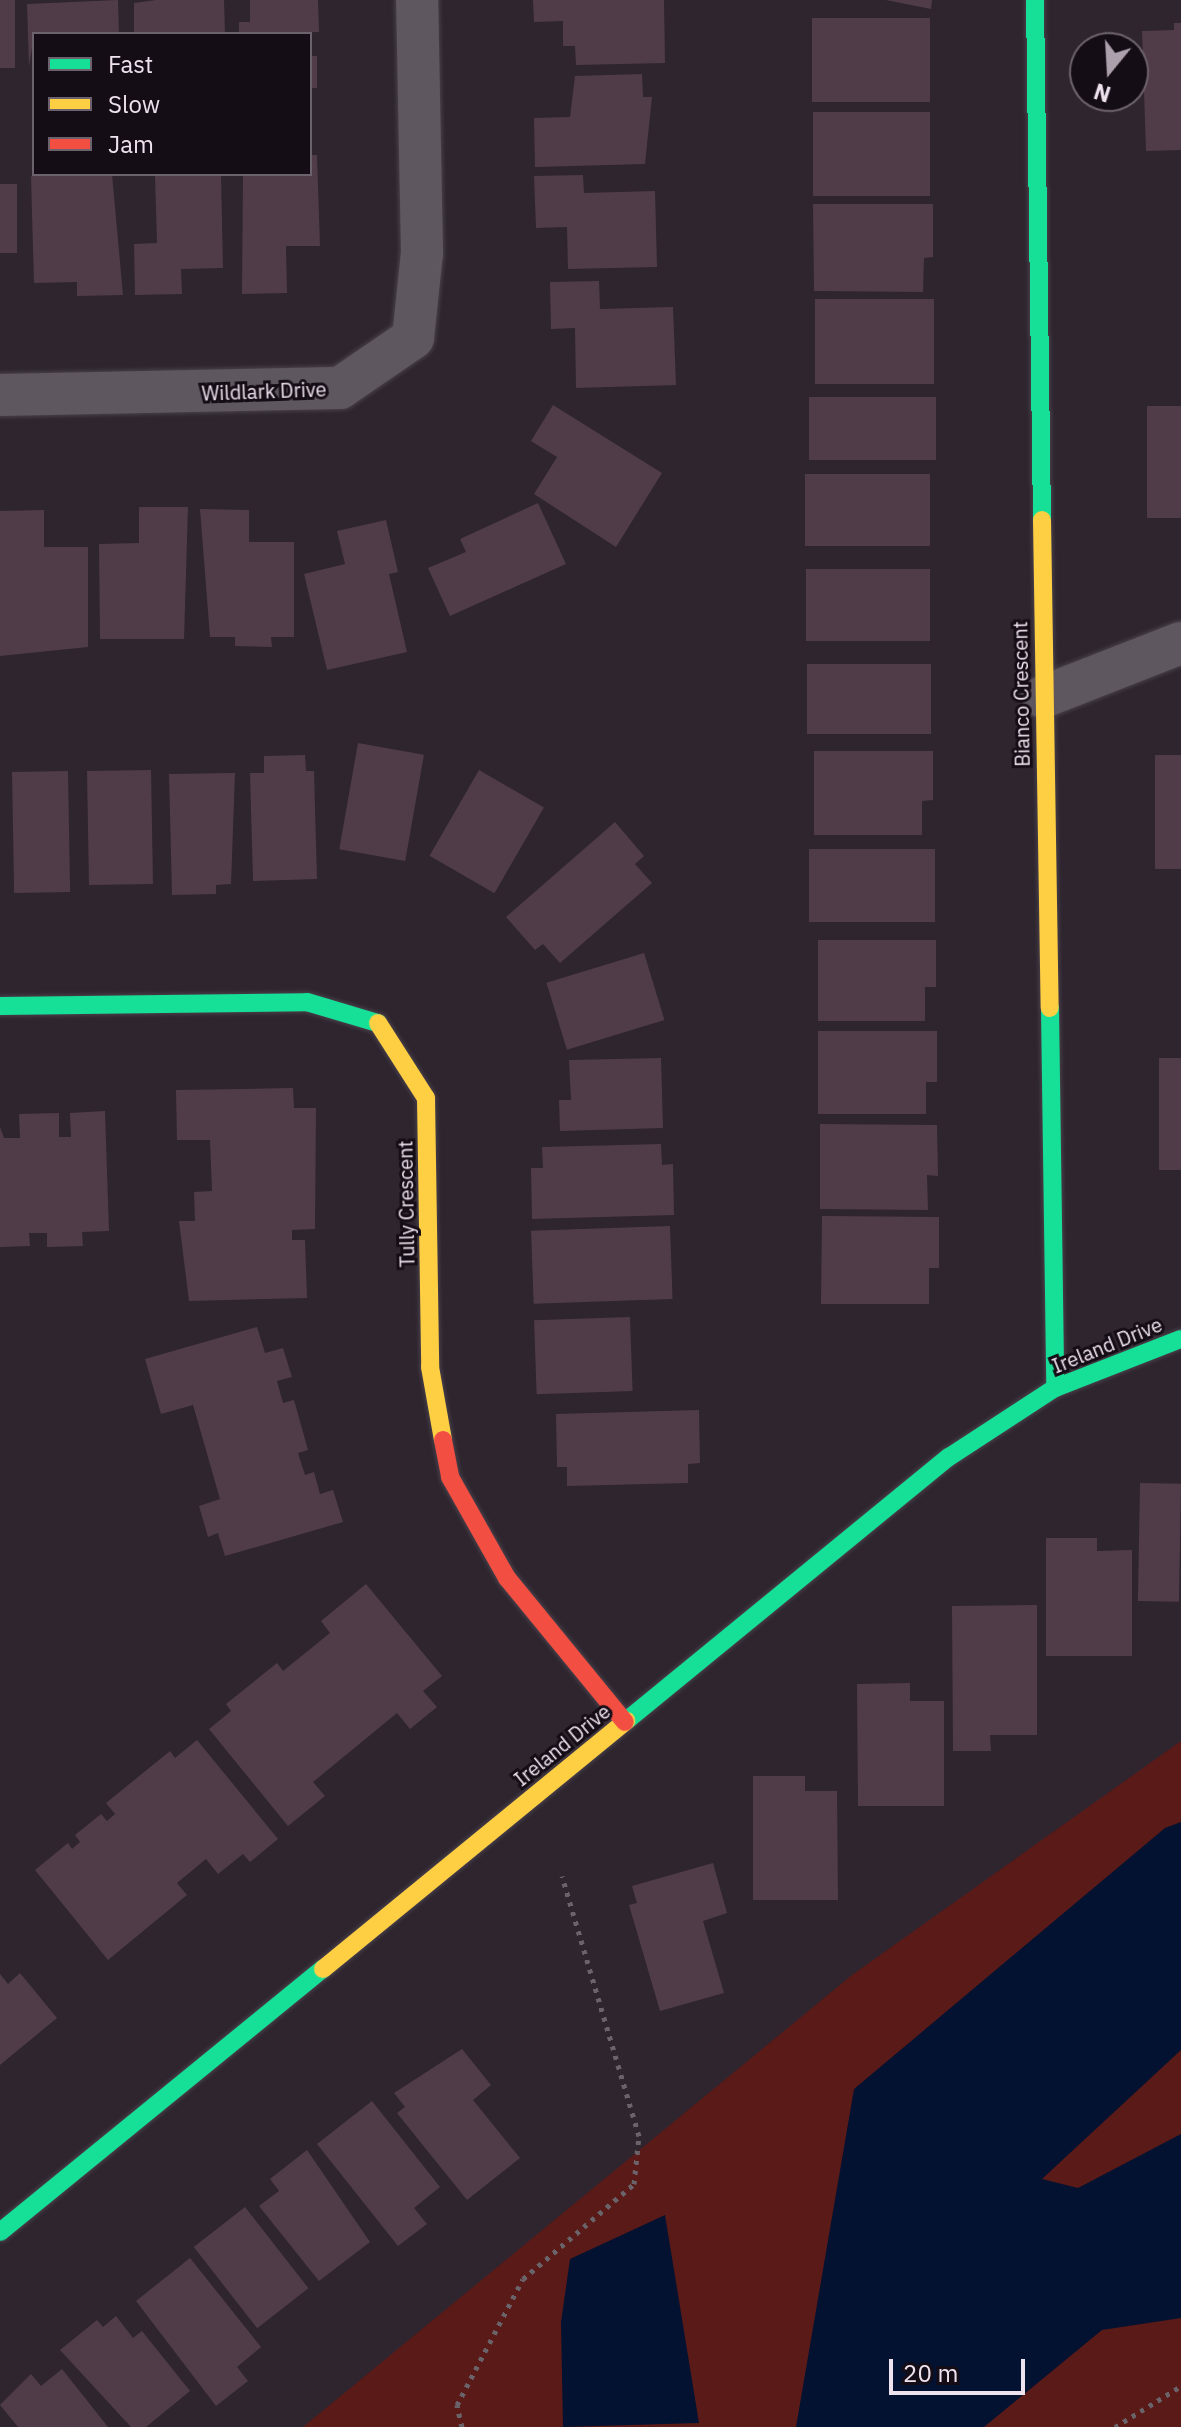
<!DOCTYPE html>
<html>
<head>
<meta charset="utf-8">
<style>
  body { margin:0 }
  #map { position:relative; width:1181px; height:2427px; overflow:hidden; background:#2e252f; font-family:"IBM Plex Sans",sans-serif }
  div>[style] { position:absolute }
  .green>* { inset:0; background:#5a1a17 }
  .water>* { inset:0; background:#041231 }
  .building>* { inset:0; background:#503c48; transform-origin:0 0 }
  .path>* { height:5px; margin-top:-2.5px; transform-origin:0; background:repeating-linear-gradient(90deg,#6a636a 0 4px,transparent 0 10px) }
  .roads { filter:drop-shadow(0 0 2px #49414a) drop-shadow(0 0 2px #49414a) }
  .street>* { height:42px; margin:-21px; padding:0 21px; transform-origin:21px; border-radius:21px; background:#5f5760 }
  .fast>* { height:18px; margin:-9px; padding:0 9px; transform-origin:9px; border-radius:9px; background:#16e098 }
  .slow>* { height:18px; margin:-9px; padding:0 9px; transform-origin:9px; border-radius:9px; background:#ffcf43 }
  .jam>* { height:18px; margin:-9px; padding:0 9px; transform-origin:9px; border-radius:9px; background:#f24e42 }
  span { translate:-50% -50%; white-space:nowrap; text-align:center; line-height:1.15; -webkit-text-stroke:6px #150d16; paint-order:stroke }
  .street-label { font-size:20px; color:#eee2ef }
  .legend { position:absolute; left:32px; top:32px; width:280px; height:144px; box-sizing:border-box; background:#150d16; border:2px solid #6c626d; margin:0; padding:10px 14px; list-style:none; font-size:24px; color:#eee2ef }
  .legend li { display:flex; align-items:center; gap:16px; height:40px }
  .legend b { width:40px; border:2px solid #6c626d }
  .north { position:absolute; left:1069px; top:32px; width:80px; height:80px; box-sizing:border-box; background:#150d16; border:2px solid #6c626d; border-radius:50%; rotate:198deg; font-size:22px; font-weight:700; line-height:32px; text-align:center; color:#eee2ef }
  .north::after { content:''; display:block; margin:auto; width:28px; height:36px; background:#aba0ac; clip-path:polygon(50% 0,100% 100%,50% 72%,0 100%) }
  .scale { position:absolute; left:889px; top:2359px; width:136px; height:36px; box-sizing:border-box; border:4px solid #eee2ef; border-top:0; padding-left:10px; font-size:24px; line-height:28px; white-space:nowrap; color:#eee2ef; -webkit-text-stroke:6px #150d16; paint-order:stroke }
</style>
</head>
<body>
<div id="map">
  <div class="green">
    <i style="clip-path:polygon(1181px 1741px,1181px 2427px,303px 2427px,852px 1975px)"></i>
  </div>
  <div class="water">
    <i style="clip-path:polygon(1181px 1822px,1181px 2050px,1042px 2179px,1078px 2188px,1181px 2134px,1181px 2318px,1102px 2330px,984px 2427px,796px 2427px,854px 2089px,1165px 1828px)"></i>
    <i style="clip-path:polygon(665px 2215px,699px 2423px,563px 2427px,561px 2322px,570px 2259px)"></i>
  </div>
  <div class="building">
    <i style="left:0;top:0;width:15px;height:68px"></i>
    <i style="clip-path:polygon(118px 0,119px 34px,34px 34px,29px 67px,27px 4px)"></i>
    <i style="clip-path:polygon(156px 0,224px 0,225px 34px,134px 34px,134px 3px)"></i>
    <i style="clip-path:polygon(250px 0,318px 0,319px 32px,239px 34px,239px 22px,250px 22px)"></i>
    <i style="clip-path:polygon(533px 0,664px 0,665px 63px,576px 65px,575px 46px,563px 46px,563px 21px,534px 22px)"></i>
    <i style="clip-path:polygon(886px 0,932px 0,931px 9px)"></i>
    <i style="left:812px;top:18px;width:118px;height:84px"></i>
    <i style="clip-path:polygon(1174px 23px,1181px 23px,1181px 150px,1146px 151px,1142px 31px,1174px 30px)"></i>
    <i style="left:317px;top:56px;width:32px;height:7px;rotate:90deg"></i>
    <i style="clip-path:polygon(642px 74px,643px 97px,652px 97px,645px 164px,535px 167px,534px 118px,570px 117px,575px 76px)"></i>
    <i style="left:813px;top:112px;width:117px;height:84px"></i>
    <i style="clip-path:polygon(310px 155px,317px 155px,320px 246px,286px 246px,287px 293px,242px 294px,243px 174px,310px 174px)"></i>
    <i style="clip-path:polygon(112px 174px,123px 295px,77px 296px,77px 282px,34px 283px,31px 176px)"></i>
    <i style="clip-path:polygon(221px 174px,223px 268px,181px 269px,182px 294px,135px 295px,134px 244px,157px 243px,155px 176px)"></i>
    <i style="clip-path:polygon(583px 175px,584px 193px,655px 191px,657px 267px,568px 269px,567px 227px,536px 228px,534px 176px)"></i>
    <i style="left:0;top:184px;width:17px;height:69px"></i>
    <i style="clip-path:polygon(813px 204px,933px 204px,933px 257px,924px 258px,923px 292px,814px 291px)"></i>
    <i style="clip-path:polygon(599px 281px,600px 309px,673px 307px,676px 385px,576px 388px,575px 328px,551px 329px,550px 282px)"></i>
    <i style="left:815px;top:299px;width:119px;height:85px"></i>
    <i style="left:809px;top:397px;width:127px;height:63px"></i>
    <i style="clip-path:polygon(553px 405px,662px 473px,616px 547px,534px 494px,557px 457px,531px 441px)"></i>
    <i style="left:1181px;top:406px;width:112px;height:34px;rotate:90deg"></i>
    <i style="left:805px;top:474px;width:125px;height:72px"></i>
    <i style="clip-path:polygon(538px 503px,566px 564px,450px 616px,428px 568px,466px 552px,460px 539px)"></i>
    <i style="clip-path:polygon(139px 507px,188px 507px,184px 639px,100px 639px,99px 544px,139px 543px)"></i>
    <i style="clip-path:polygon(200px 509px,249px 510px,249px 542px,294px 542px,294px 637px,271px 637px,272px 647px,235px 646px,235px 637px,210px 637px)"></i>
    <i style="clip-path:polygon(44px 510px,44px 547px,88px 547px,88px 647px,0 656px,0 511px)"></i>
    <i style="clip-path:polygon(386px 520px,398px 572px,389px 574px,407px 652px,327px 670px,304px 574px,345px 564px,337px 531px)"></i>
    <i style="left:806px;top:569px;width:124px;height:72px"></i>
    <i style="left:807px;top:664px;width:124px;height:70px"></i>
    <i style="left:358px;top:743px;width:67px;height:108px;rotate:10deg"></i>
    <i style="clip-path:polygon(814px 751px,933px 751px,933px 800px,922px 801px,922px 835px,814px 835px)"></i>
    <i style="clip-path:polygon(305px 755px,306px 771px,314px 771px,317px 879px,253px 881px,250px 773px,264px 773px,264px 756px)"></i>
    <i style="left:1155px;top:755px;width:26px;height:114px"></i>
    <i style="left:151px;top:770px;width:114px;height:64px;rotate:89deg"></i>
    <i style="left:479px;top:770px;width:75px;height:99px;rotate:30deg"></i>
    <i style="left:68px;top:771px;width:121px;height:56px;rotate:89deg"></i>
    <i style="clip-path:polygon(235px 773px,231px 884px,216px 885px,216px 894px,172px 895px,169px 774px)"></i>
    <i style="clip-path:polygon(615px 822px,644px 856px,635px 864px,652px 883px,560px 963px,543px 944px,535px 950px,506px 917px)"></i>
    <i style="left:809px;top:849px;width:126px;height:73px"></i>
    <i style="clip-path:polygon(818px 940px,936px 940px,936px 987px,925px 987px,925px 1021px,818px 1021px)"></i>
    <i style="left:644px;top:953px;width:70px;height:102px;rotate:73deg"></i>
    <i style="clip-path:polygon(818px 1031px,937px 1031px,937px 1082px,926px 1082px,926px 1114px,818px 1114px)"></i>
    <i style="clip-path:polygon(661px 1058px,663px 1128px,560px 1131px,559px 1100px,571px 1100px,569px 1060px)"></i>
    <i style="left:1159px;top:1058px;width:22px;height:112px"></i>
    <i style="clip-path:polygon(293px 1088px,294px 1108px,316px 1108px,315px 1229px,292px 1230px,292px 1240px,305px 1240px,307px 1298px,189px 1301px,179px 1221px,195px 1221px,194px 1192px,212px 1191px,210px 1140px,177px 1140px,176px 1090px)"></i>
    <i style="clip-path:polygon(105px 1111px,109px 1231px,82px 1232px,83px 1246px,47px 1247px,47px 1233px,29px 1233px,30px 1246px,0 1247px,0 1127px,4px 1138px,20px 1138px,19px 1114px,59px 1113px,59px 1137px,71px 1137px,70px 1113px)"></i>
    <i style="clip-path:polygon(820px 1124px,937px 1125px,938px 1176px,927px 1175px,928px 1210px,820px 1209px)"></i>
    <i style="clip-path:polygon(661px 1144px,662px 1165px,673px 1164px,674px 1215px,532px 1219px,531px 1168px,543px 1168px,542px 1147px)"></i>
    <i style="clip-path:polygon(822px 1216px,939px 1217px,939px 1268px,929px 1268px,929px 1304px,821px 1304px)"></i>
    <i style="left:670px;top:1226px;width:73px;height:139px;rotate:88deg"></i>
    <i style="left:630px;top:1317px;width:74px;height:96px;rotate:88deg"></i>
    <i style="clip-path:polygon(257px 1327px,265px 1353px,283px 1348px,292px 1377px,277px 1381px,283px 1403px,294px 1400px,308px 1450px,298px 1453px,305px 1475px,314px 1472px,320px 1494px,333px 1490px,343px 1522px,225px 1556px,218px 1533px,208px 1537px,199px 1506px,220px 1499px,193px 1405px,161px 1414px,145px 1359px)"></i>
    <i style="clip-path:polygon(699px 1410px,700px 1463px,688px 1464px,688px 1483px,567px 1486px,567px 1467px,557px 1467px,556px 1414px)"></i>
    <i style="left:1140px;top:1483px;width:41px;height:118px;rotate:1deg"></i>
    <i style="clip-path:polygon(1046px 1538px,1097px 1538px,1097px 1551px,1132px 1550px,1132px 1656px,1046px 1656px)"></i>
    <i style="clip-path:polygon(366px 1584px,442px 1676px,423px 1691px,437px 1707px,410px 1729px,397px 1713px,313px 1782px,325px 1796px,288px 1826px,209px 1729px,231px 1711px,226px 1704px,277px 1663px,283px 1671px,330px 1633px,321px 1621px)"></i>
    <i style="clip-path:polygon(1037px 1605px,1037px 1735px,990px 1735px,991px 1751px,953px 1751px,952px 1606px)"></i>
    <i style="clip-path:polygon(910px 1683px,910px 1701px,944px 1701px,944px 1806px,858px 1806px,857px 1684px)"></i>
    <i style="clip-path:polygon(197px 1740px,278px 1839px,250px 1862px,243px 1854px,218px 1874px,206px 1859px,177px 1883px,187px 1895px,108px 1960px,35px 1870px,68px 1843px,72px 1849px,80px 1842px,75px 1835px,101px 1814px,107px 1821px,115px 1814px,106px 1803px,170px 1751px,175px 1758px)"></i>
    <i style="clip-path:polygon(753px 1776px,805px 1776px,805px 1791px,837px 1791px,838px 1900px,753px 1900px)"></i>
    <i style="clip-path:polygon(713px 1863px,727px 1913px,703px 1921px,724px 1993px,660px 2011px,629px 1905px,637px 1903px,632px 1886px)"></i>
    <i style="clip-path:polygon(20px 1973px,57px 2018px,0 2065px,0 1974px,8px 1984px)"></i>
    <i style="clip-path:polygon(462px 2049px,491px 2085px,473px 2100px,520px 2158px,467px 2200px,397px 2113px,405px 2107px,394px 2093px)"></i>
    <i style="clip-path:polygon(372px 2101px,440px 2187px,414px 2208px,427px 2224px,398px 2246px,317px 2144px)"></i>
    <i style="clip-path:polygon(307px 2150px,370px 2242px,319px 2281px,259px 2206px,279px 2191px,270px 2179px)"></i>
    <i style="left:245px;top:2207px;width:103px;height:65px;rotate:52deg"></i>
    <i style="clip-path:polygon(190px 2258px,261px 2347px,237px 2367px,248px 2381px,216px 2406px,136px 2301px)"></i>
    <i style="clip-path:polygon(116px 2316px,133px 2338px,142px 2331px,190px 2391px,146px 2427px,131px 2427px,60px 2350px,97px 2320px,103px 2327px)"></i>
    <i style="clip-path:polygon(62px 2369px,108px 2427px,18px 2427px,0 2405px,31px 2374px,41px 2386px)"></i>
  </div>
  <div class="path">
    <i style="left:462px;top:2427px;width:23px;rotate:-103deg"></i>
    <i style="left:457px;top:2405px;width:142px;rotate:-62.4deg"></i>
    <i style="left:523px;top:2279px;width:146px;rotate:-40.6deg"></i>
    <i style="left:634px;top:2184px;width:48px;rotate:-84.1deg"></i>
    <i style="left:639px;top:2136px;width:271px;rotate:-106.5deg"></i>
    <i style="left:1115px;top:2427px;width:78px;rotate:-31.8deg"></i>
  </div>
  <div class="roads">
    <div class="street">
      <i style="left:0;top:395px;width:340px;rotate:-1.2deg"></i>
      <i style="left:340px;top:388px;width:88px;rotate:-34.4deg"></i>
      <i style="left:413px;top:338px;width:85px;rotate:-84deg"></i>
      <i style="left:422px;top:253px;width:253px;rotate:-91.1deg"></i>
      <i style="left:1043px;top:697px;width:148px;rotate:-21.4deg"></i>
    </div>
    <div class="fast">
      <i style="left:1035px;top:0;width:520px;rotate:89.23deg"></i>
      <i style="left:0;top:1006px;width:307px;rotate:-0.7deg"></i>
      <i style="left:307px;top:1002px;width:74px;rotate:16.5deg"></i>
      <i style="left:1050px;top:1008px;width:380px;rotate:89.2deg"></i>
      <i style="left:626px;top:1721px;width:417px;rotate:-39.3deg"></i>
      <i style="left:949px;top:1457px;width:126px;rotate:-33.1deg"></i>
      <i style="left:1055px;top:1388px;width:135px;rotate:-21.3deg"></i>
      <i style="left:0;top:2232px;width:417px;rotate:-39.2deg"></i>
    </div>
    <div class="slow">
      <i style="left:1042px;top:520px;width:488px;rotate:89.1deg"></i>
      <i style="left:378px;top:1023px;width:89px;rotate:57.4deg"></i>
      <i style="left:426px;top:1098px;width:269px;rotate:89.1deg"></i>
      <i style="left:430px;top:1367px;width:74px;rotate:79.9deg"></i>
      <i style="left:323px;top:1969px;width:392px;rotate:-39.3deg"></i>
    </div>
    <div class="jam">
      <i style="left:443px;top:1440px;width:38px;rotate:79deg"></i>
      <i style="left:450px;top:1477px;width:116px;rotate:60.6deg"></i>
      <i style="left:507px;top:1578px;width:186px;rotate:50.7deg"></i>
    </div>
  </div>
  <div class="street-label">
    <span style="left:264px;top:391px;rotate:-2deg">Wildlark Drive</span>
    <span style="left:1021px;top:694px;rotate:-91deg">Bianco Crescent</span>
    <span style="left:406px;top:1204px;rotate:-91deg">Tully Crescent</span>
    <span style="left:1107px;top:1345px;rotate:-22deg">Ireland Drive</span>
    <span style="left:562px;top:1745px;rotate:-39deg">Ireland Drive</span>
  </div>
  <ul class="legend">
  <li><b style="height:10px;background:#16e098"></b>Fast</li>
  <li><b style="height:10px;background:#ffcf43"></b>Slow</li>
  <li><b style="height:10px;background:#f24e42"></b>Jam</li>
  </ul>
  <div class="north">N</div>
  <div class="scale">20 m</div>
</div>
</body>
</html>
